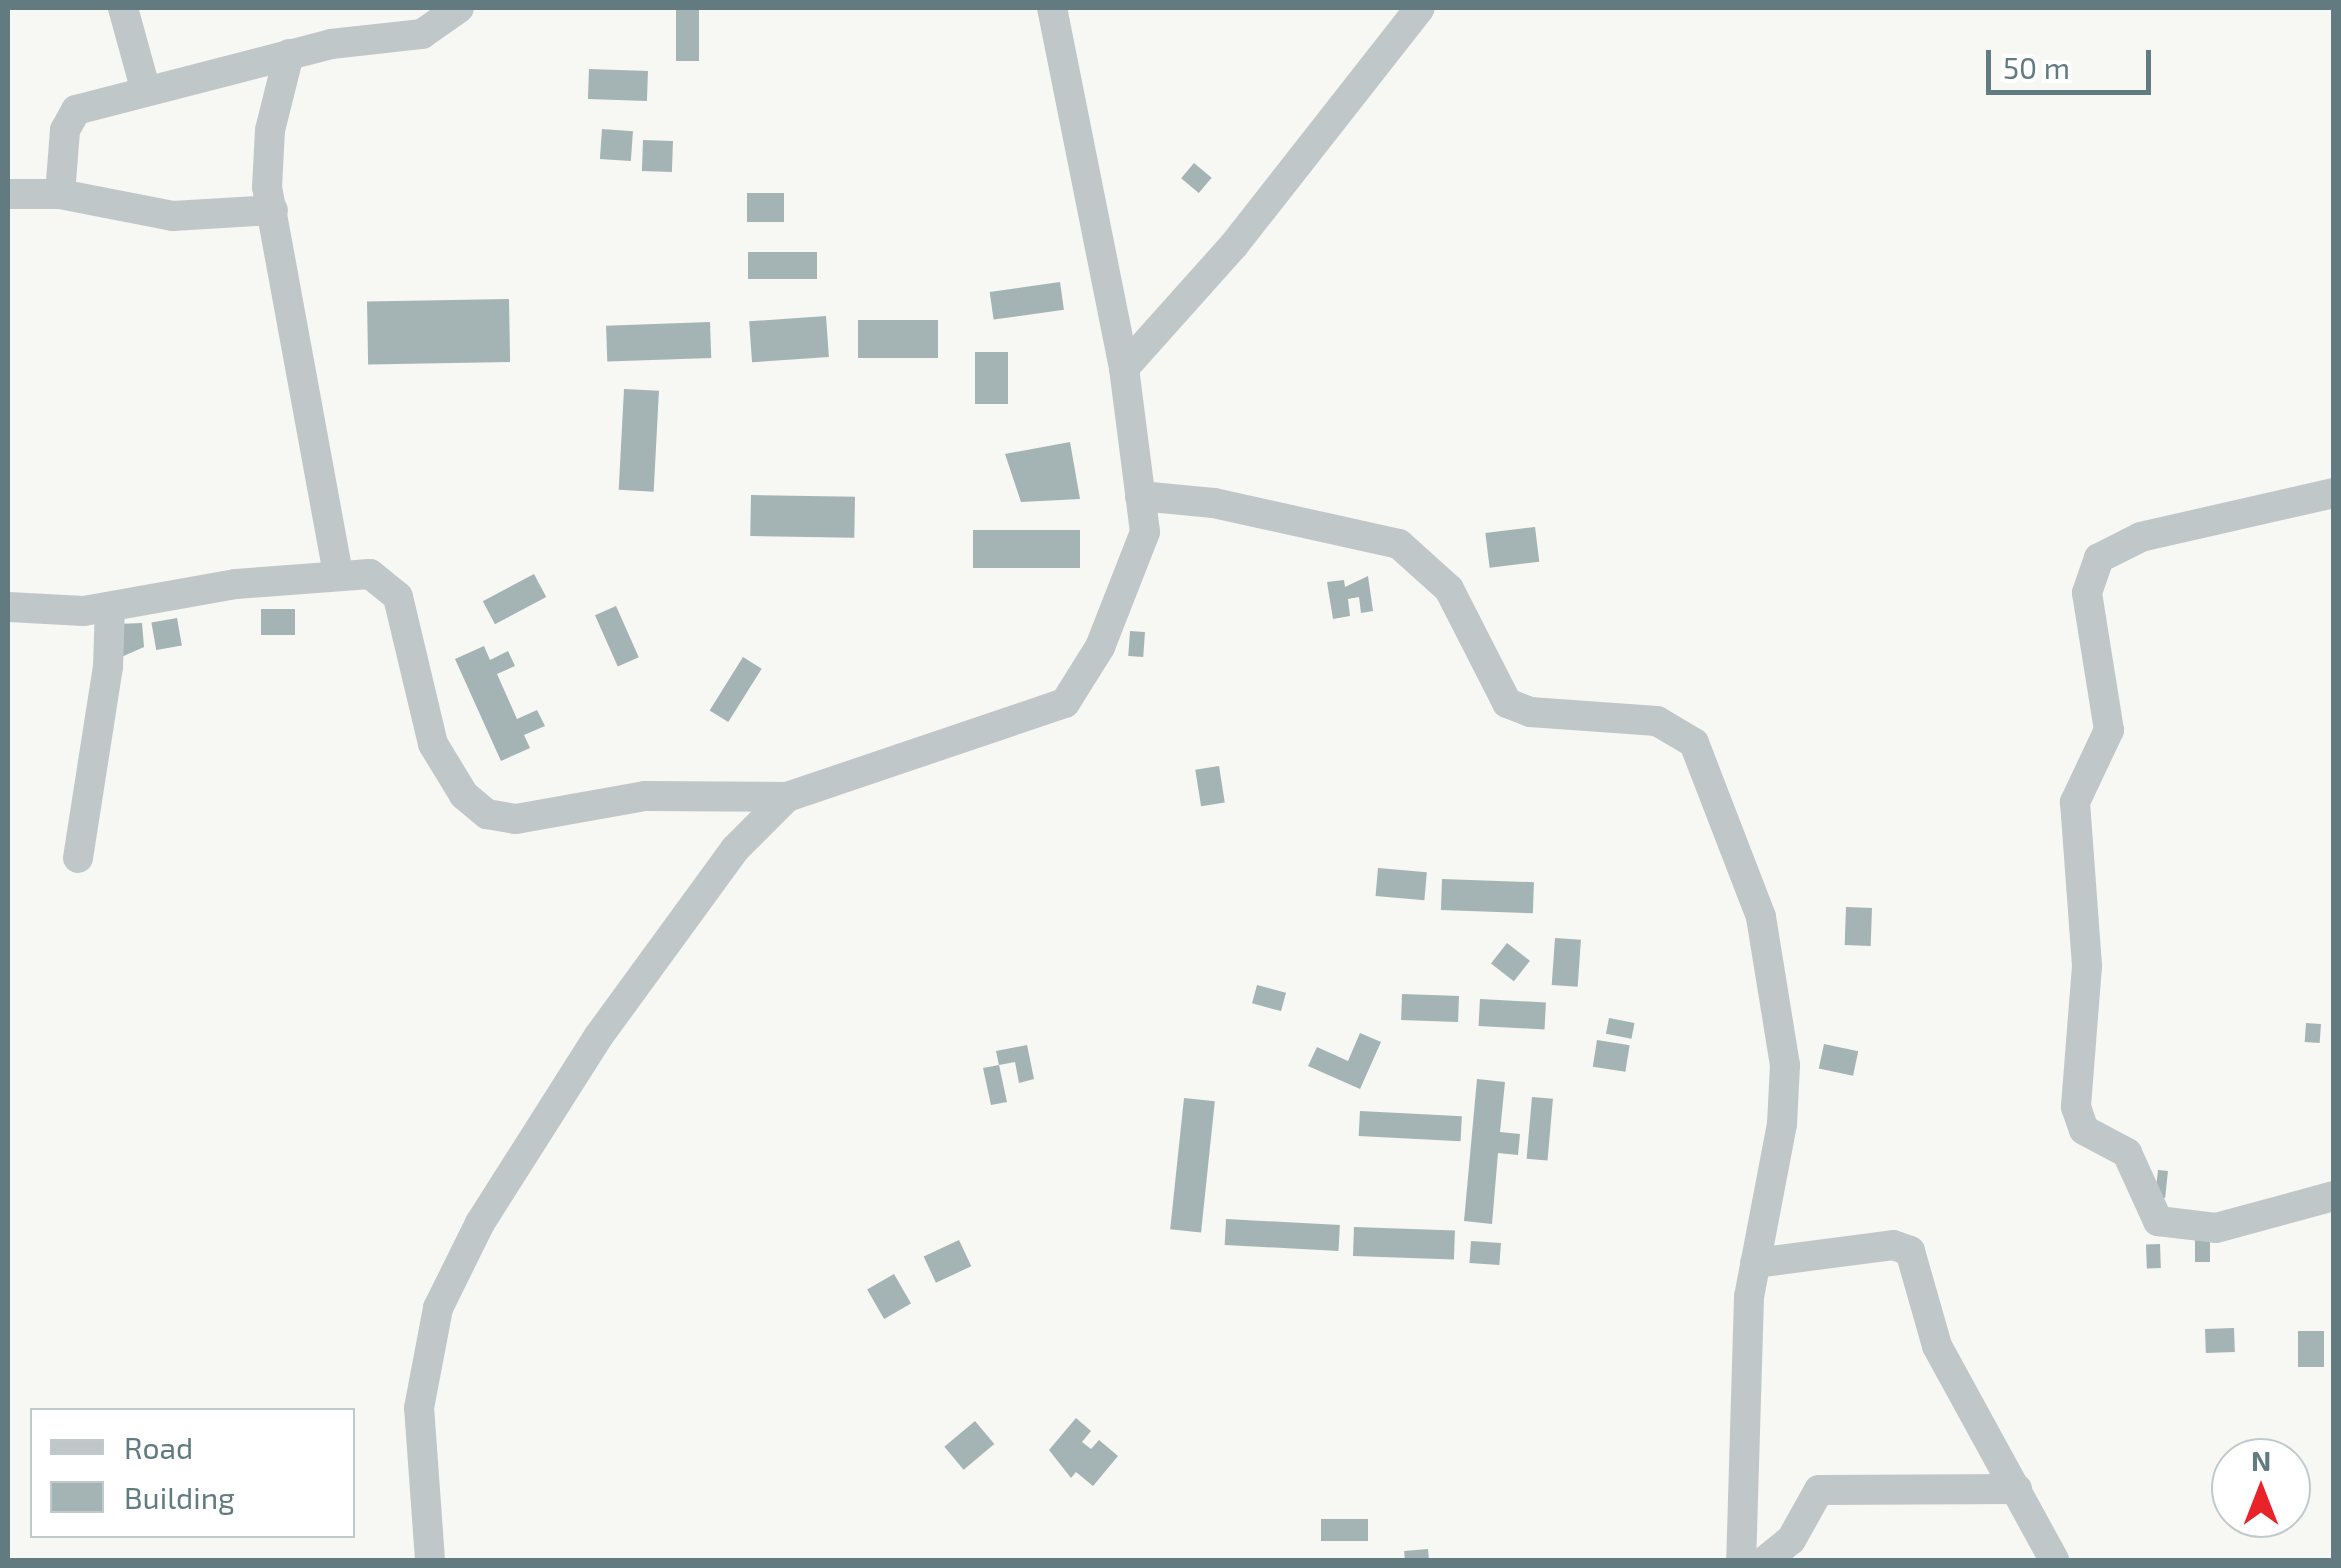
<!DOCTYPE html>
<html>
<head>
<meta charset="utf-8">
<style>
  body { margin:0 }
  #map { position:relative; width:2341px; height:1568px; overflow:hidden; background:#f7f7f4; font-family:"Exo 2",sans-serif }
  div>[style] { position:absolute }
  .building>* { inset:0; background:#a4b3b4; transform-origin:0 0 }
  .minor>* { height:30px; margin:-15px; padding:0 15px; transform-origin:15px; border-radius:15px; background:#c0c7c9 }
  span { translate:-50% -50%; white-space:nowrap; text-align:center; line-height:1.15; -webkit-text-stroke:10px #fff; paint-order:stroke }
  .frame { position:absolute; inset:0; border:10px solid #617b80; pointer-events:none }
  .legend { position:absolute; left:30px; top:1408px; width:325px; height:130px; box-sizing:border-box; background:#fff; border:2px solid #c0cacc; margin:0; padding:12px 18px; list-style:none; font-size:30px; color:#617b80 }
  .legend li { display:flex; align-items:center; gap:20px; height:50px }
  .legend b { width:50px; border:2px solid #c0cacc }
  .north { position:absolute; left:2211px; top:1438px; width:100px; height:100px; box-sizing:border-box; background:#fff; border:2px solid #c0cacc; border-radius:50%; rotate:0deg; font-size:28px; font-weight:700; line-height:40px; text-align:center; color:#617b80 }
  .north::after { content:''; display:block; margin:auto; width:35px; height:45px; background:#ea222a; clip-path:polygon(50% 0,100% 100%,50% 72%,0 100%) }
  .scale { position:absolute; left:1986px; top:50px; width:165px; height:45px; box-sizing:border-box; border:5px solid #617b80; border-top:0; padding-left:12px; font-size:30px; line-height:35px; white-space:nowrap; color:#617b80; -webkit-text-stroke:8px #fff; paint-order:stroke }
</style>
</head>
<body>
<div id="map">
  <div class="building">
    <i style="left:676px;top:8px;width:23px;height:53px"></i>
    <i style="left:589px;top:69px;width:59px;height:30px;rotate:2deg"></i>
    <i style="left:602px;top:129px;width:31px;height:30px;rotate:4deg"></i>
    <i style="left:643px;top:140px;width:30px;height:31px;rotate:2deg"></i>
    <i style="left:1194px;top:163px;width:23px;height:20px;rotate:40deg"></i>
    <i style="left:784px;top:193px;width:29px;height:37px;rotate:90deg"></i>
    <i style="left:748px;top:252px;width:69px;height:27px"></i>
    <i style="left:1060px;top:282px;width:28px;height:71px;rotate:82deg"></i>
    <i style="left:509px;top:299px;width:63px;height:142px;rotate:89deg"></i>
    <i style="left:826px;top:316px;width:41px;height:77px;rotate:86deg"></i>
    <i style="left:938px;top:320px;width:38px;height:80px;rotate:90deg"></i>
    <i style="left:710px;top:322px;width:36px;height:104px;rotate:88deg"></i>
    <i style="left:975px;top:352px;width:33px;height:52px"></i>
    <i style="left:624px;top:389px;width:35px;height:101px;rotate:3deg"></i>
    <i style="clip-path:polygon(1070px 442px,1080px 499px,1021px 502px,1005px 454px)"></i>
    <i style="left:751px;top:495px;width:104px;height:41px;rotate:1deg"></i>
    <i style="left:1535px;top:527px;width:35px;height:50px;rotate:83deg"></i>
    <i style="left:1080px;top:530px;width:38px;height:107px;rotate:90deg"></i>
    <i style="left:534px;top:574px;width:26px;height:58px;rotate:62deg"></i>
    <i style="clip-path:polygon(1368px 576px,1373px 611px,1361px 613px,1359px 597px,1348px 599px,1350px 616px,1333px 619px,1327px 582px,1344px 580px,1345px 587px)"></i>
    <i style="left:616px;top:606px;width:56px;height:23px;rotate:66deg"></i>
    <i style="left:261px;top:609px;width:34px;height:26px"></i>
    <i style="left:177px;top:618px;width:28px;height:26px;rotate:80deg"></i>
    <i style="clip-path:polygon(142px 623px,144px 647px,119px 658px,117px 624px)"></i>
    <i style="left:1130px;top:631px;width:15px;height:25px;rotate:4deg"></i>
    <i style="clip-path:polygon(484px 646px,490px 660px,508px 651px,515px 666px,497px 674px,517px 719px,537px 710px,545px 726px,524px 735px,530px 748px,501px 761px,455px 659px)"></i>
    <i style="left:743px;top:657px;width:22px;height:63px;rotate:32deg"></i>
    <i style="left:1219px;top:766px;width:37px;height:24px;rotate:81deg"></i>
    <i style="left:1378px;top:868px;width:49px;height:28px;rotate:5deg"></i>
    <i style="left:1442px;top:879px;width:92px;height:31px;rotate:2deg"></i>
    <i style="left:1846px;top:907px;width:26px;height:38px;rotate:2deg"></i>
    <i style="left:1555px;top:938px;width:26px;height:47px;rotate:4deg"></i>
    <i style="left:1507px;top:943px;width:29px;height:26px;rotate:38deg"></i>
    <i style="left:1257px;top:985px;width:30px;height:19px;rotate:15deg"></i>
    <i style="left:1402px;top:994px;width:57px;height:26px;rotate:2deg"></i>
    <i style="left:1480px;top:999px;width:66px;height:27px;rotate:3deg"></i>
    <i style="left:1609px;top:1018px;width:26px;height:16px;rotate:11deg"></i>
    <i style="left:2306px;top:1023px;width:15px;height:19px;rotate:4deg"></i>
    <i style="clip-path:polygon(1360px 1033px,1381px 1042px,1360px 1089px,1308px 1066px,1317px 1047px,1348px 1061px)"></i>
    <i style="left:1597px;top:1040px;width:33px;height:27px;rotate:9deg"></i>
    <i style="left:1824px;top:1044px;width:35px;height:25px;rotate:12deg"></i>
    <i style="clip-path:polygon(1027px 1045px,1034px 1079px,1019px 1083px,1015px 1062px,999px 1065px,1007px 1102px,991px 1105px,983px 1068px,999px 1065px,996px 1051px)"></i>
    <i style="clip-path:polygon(1477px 1079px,1505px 1082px,1500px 1132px,1520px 1134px,1518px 1155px,1498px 1153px,1492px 1224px,1464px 1221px)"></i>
    <i style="left:1532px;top:1097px;width:21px;height:62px;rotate:5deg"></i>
    <i style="left:1184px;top:1098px;width:31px;height:132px;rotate:6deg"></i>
    <i style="left:1360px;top:1111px;width:102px;height:25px;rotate:3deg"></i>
    <i style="left:2158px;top:1170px;width:10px;height:27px;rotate:6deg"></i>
    <i style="left:1226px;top:1219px;width:114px;height:26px;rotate:3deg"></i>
    <i style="left:1354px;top:1227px;width:101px;height:29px;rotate:2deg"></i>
    <i style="left:959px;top:1240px;width:29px;height:39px;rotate:65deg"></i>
    <i style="left:2195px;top:1240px;width:15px;height:22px"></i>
    <i style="left:1471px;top:1241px;width:30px;height:22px;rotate:4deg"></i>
    <i style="left:2160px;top:1244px;width:24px;height:14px;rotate:88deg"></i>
    <i style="left:894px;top:1274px;width:34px;height:31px;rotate:60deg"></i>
    <i style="left:2234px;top:1328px;width:24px;height:29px;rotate:88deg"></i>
    <i style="left:2298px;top:1331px;width:26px;height:36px"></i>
    <i style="clip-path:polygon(1076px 1418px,1091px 1431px,1082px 1442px,1091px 1449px,1099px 1440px,1118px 1456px,1093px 1486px,1076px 1472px,1071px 1478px,1049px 1450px)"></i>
    <i style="left:975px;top:1421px;width:30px;height:40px;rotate:50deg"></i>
    <i style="left:1321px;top:1519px;width:47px;height:22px"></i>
    <i style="left:1428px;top:1549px;width:11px;height:24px;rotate:85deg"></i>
  </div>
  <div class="minor">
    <i style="left:123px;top:8px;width:83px;rotate:74.6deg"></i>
    <i style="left:289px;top:54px;width:78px;rotate:104deg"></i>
    <i style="left:270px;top:130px;width:57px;rotate:93deg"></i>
    <i style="left:267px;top:187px;width:392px;rotate:79.6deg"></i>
    <i style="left:8px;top:194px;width:52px"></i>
    <i style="left:60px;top:194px;width:115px;rotate:11deg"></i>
    <i style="left:173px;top:216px;width:100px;rotate:-3.4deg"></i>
    <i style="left:60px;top:194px;width:64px;rotate:-85.5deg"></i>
    <i style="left:65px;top:130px;width:23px;rotate:-61deg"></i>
    <i style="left:76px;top:110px;width:263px;rotate:-14.5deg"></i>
    <i style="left:331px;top:44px;width:92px;rotate:-6.3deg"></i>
    <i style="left:422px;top:34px;width:45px;rotate:-35.1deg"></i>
    <i style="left:1124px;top:368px;width:165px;rotate:-48.2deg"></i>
    <i style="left:1234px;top:245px;width:301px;rotate:-51.9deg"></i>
    <i style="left:2334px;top:493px;width:198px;rotate:167.2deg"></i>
    <i style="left:2141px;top:537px;width:47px;rotate:153.4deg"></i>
    <i style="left:2099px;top:558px;width:37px;rotate:109deg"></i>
    <i style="left:2087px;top:593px;width:139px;rotate:80.9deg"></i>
    <i style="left:2109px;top:730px;width:80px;rotate:115.3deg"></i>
    <i style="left:2075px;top:802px;width:164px;rotate:85.8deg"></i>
    <i style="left:2087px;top:966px;width:141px;rotate:94.5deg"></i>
    <i style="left:2076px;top:1107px;width:24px;rotate:71deg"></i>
    <i style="left:2084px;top:1130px;width:49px;rotate:28.1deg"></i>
    <i style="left:2127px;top:1153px;width:75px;rotate:65.5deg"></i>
    <i style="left:2158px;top:1221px;width:58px;rotate:6.9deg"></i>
    <i style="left:2216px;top:1228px;width:122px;rotate:-15.2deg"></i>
    <i style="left:1140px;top:496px;width:74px;rotate:5.4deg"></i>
    <i style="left:1214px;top:503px;width:189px;rotate:12.5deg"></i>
    <i style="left:1399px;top:544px;width:67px;rotate:42deg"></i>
    <i style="left:1449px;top:589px;width:128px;rotate:63deg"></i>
    <i style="left:1507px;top:703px;width:25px;rotate:21deg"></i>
    <i style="left:1530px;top:712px;width:127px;rotate:4.1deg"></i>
    <i style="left:1657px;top:721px;width:43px;rotate:30.7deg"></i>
    <i style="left:1694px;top:743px;width:186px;rotate:68.9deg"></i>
    <i style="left:1761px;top:917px;width:150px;rotate:80.8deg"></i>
    <i style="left:1785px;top:1065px;width:59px;rotate:92.9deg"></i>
    <i style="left:1782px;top:1124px;width:176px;rotate:100.8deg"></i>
    <i style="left:1749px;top:1297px;width:263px;rotate:91.7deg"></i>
    <i style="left:8px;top:607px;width:76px;rotate:3deg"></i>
    <i style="left:84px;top:611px;width:154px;rotate:-10.1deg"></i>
    <i style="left:236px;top:584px;width:134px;rotate:-4.3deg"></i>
    <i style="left:370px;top:574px;width:36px;rotate:39deg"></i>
    <i style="left:398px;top:597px;width:151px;rotate:76.6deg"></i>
    <i style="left:433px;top:744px;width:60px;rotate:58.7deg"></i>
    <i style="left:464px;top:795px;width:30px;rotate:40deg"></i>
    <i style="left:487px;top:814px;width:29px;rotate:10deg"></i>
    <i style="left:516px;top:819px;width:131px;rotate:-10.1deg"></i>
    <i style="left:645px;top:796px;width:142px;rotate:0.4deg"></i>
    <i style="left:78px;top:858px;width:193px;rotate:-81.1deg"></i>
    <i style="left:108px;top:667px;width:60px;rotate:-88.1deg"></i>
    <i style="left:1755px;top:1263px;width:139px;rotate:-7.4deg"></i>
    <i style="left:1893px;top:1245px;width:18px;rotate:19deg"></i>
    <i style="left:1910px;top:1251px;width:99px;rotate:74.1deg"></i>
    <i style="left:1937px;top:1346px;width:244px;rotate:61.3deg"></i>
    <i style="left:430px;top:1560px;width:152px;rotate:-94.1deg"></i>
    <i style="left:419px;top:1408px;width:102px;rotate:-79.2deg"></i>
    <i style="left:438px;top:1308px;width:95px;rotate:-63.7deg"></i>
    <i style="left:480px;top:1223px;width:220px;rotate:-57.6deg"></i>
    <i style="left:598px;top:1037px;width:233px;rotate:-53.9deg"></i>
    <i style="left:735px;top:849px;width:74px;rotate:-45deg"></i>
    <i style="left:787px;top:797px;width:293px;rotate:-18.7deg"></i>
    <i style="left:1065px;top:703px;width:66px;rotate:-58deg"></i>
    <i style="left:1100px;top:647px;width:123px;rotate:-68.6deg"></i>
    <i style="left:1145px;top:532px;width:165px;rotate:-97.3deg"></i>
    <i style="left:1124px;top:368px;width:367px;rotate:-101.3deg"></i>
    <i style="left:1766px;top:1560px;width:32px;rotate:-39deg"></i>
    <i style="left:1791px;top:1540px;width:57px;rotate:-60.8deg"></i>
    <i style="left:1819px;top:1490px;width:198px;rotate:-0.3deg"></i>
  </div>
  <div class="frame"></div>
  <ul class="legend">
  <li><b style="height:12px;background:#c0c7c9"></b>Road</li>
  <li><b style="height:28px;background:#a4b3b4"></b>Building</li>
  </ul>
  <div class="north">N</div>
  <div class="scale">50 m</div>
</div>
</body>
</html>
